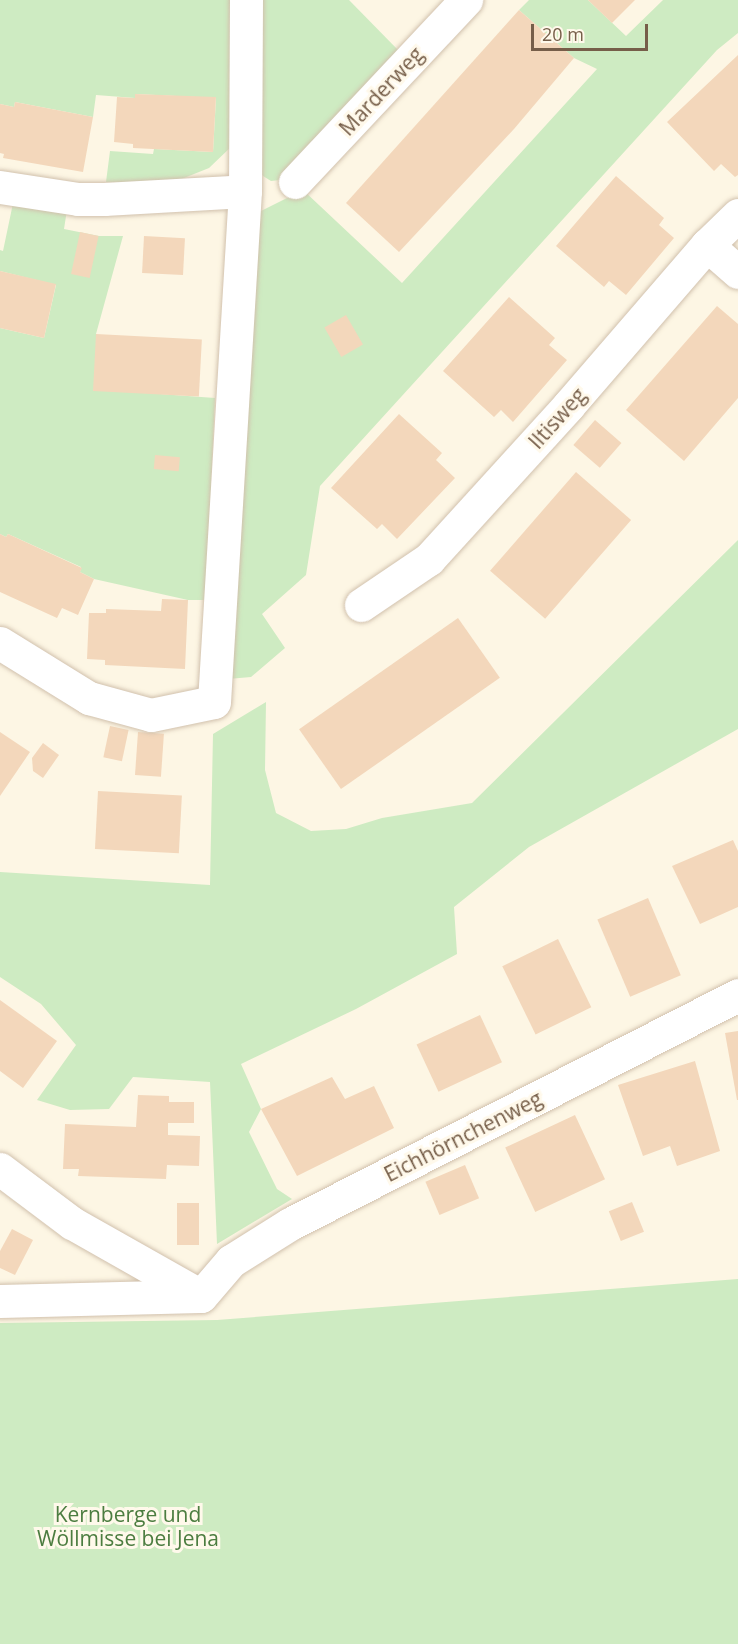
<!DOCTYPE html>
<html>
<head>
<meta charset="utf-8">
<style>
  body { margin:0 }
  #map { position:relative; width:738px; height:1644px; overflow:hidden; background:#fdf6e4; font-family:"Open Sans",sans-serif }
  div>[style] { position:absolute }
  .green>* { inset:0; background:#ceebc2 }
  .building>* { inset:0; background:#f3d7bb; transform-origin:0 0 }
  .roads { filter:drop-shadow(0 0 2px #d1c1ad) drop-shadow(0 0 2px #d1c1ad) }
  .minor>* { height:33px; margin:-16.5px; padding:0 16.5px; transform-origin:16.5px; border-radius:16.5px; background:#fff }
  span { translate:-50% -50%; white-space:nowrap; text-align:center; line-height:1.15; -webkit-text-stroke:6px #fff9eb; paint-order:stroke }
  .street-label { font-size:21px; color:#765e49 }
  .park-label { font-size:21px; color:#4c7d40 }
  .scale { position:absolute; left:531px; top:24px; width:117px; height:27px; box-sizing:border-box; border:3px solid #765e49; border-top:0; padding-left:8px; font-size:18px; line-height:21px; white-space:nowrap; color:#765e49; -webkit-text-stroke:4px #fff9eb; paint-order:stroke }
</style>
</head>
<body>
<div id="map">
  <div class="green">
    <i style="clip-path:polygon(0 0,234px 0,232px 146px,209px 168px,179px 180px,145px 183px,106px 182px,110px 151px,153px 154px,154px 149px,213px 152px,216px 98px,136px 94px,135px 98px,96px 95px,93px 117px,15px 102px,14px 107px,0 104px)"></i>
    <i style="clip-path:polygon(255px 0,349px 0,399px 51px,280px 180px,271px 181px,263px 176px,256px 165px)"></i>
    <i style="clip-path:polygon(529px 0,588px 0,626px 36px,663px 0,738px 0,738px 33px,717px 50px,320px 486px,306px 575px,262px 614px,285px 648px,251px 677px,228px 679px,254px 223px,261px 211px,303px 190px,402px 283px,597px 69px,574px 58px,519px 10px)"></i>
    <i style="clip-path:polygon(16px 189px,69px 197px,64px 229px,99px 236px,123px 236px,96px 334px,160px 394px,215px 398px,206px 600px,188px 600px,94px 579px,80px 572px,81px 567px,8px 534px,6px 537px,0 534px,0 328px,44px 338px,56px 285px,0 271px,0 250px,3px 251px)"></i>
    <i style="clip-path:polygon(738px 540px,738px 729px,529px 847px,454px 907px,457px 954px,356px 1009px,241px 1064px,261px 1109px,249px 1132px,277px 1189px,292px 1199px,217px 1244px,210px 1082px,133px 1077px,109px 1109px,70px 1110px,37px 1100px,76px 1045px,41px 1004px,0 977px,0 872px,210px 885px,213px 734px,266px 702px,265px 770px,276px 813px,311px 831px,346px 829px,382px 818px,472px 803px)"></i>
    <i style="clip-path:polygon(738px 1279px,738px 1644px,0 1644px,0 1323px,217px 1320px)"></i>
  </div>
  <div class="building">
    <i style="clip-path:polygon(588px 0,635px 0,612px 23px)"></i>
    <i style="clip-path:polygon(519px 10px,574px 58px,514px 129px,399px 252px,346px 203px)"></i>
    <i style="clip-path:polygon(738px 55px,738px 175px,735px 177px,721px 164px,714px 171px,667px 122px)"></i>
    <i style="clip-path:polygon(135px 94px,216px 97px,213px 152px,133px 148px,133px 144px,114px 142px,117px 97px,135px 98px)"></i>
    <i style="clip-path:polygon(15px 102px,93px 117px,83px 172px,3px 158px,4px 154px,0 153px,0 104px,14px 107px)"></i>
    <i style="clip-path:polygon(616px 176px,664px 218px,659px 225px,674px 238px,626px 295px,609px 281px,604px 287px,556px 246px)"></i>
    <i style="left:80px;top:232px;width:19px;height:43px;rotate:12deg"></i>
    <i style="left:144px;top:236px;width:41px;height:37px;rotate:3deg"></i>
    <i style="clip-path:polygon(0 271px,56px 284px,44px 338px,0 328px)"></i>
    <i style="clip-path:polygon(509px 297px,555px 338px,549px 345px,567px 360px,513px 422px,501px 410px,494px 417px,443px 371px)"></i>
    <i style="clip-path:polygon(717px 306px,738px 324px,738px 398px,684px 461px,626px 410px)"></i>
    <i style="left:346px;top:315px;width:34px;height:25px;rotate:60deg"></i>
    <i style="left:96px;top:334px;width:106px;height:57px;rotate:3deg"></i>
    <i style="clip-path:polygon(399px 414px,442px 453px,436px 460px,455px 478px,397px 539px,382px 524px,377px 529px,331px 488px)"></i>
    <i style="left:595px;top:420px;width:35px;height:33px;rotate:41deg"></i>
    <i style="left:155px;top:455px;width:25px;height:14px;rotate:5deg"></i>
    <i style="left:576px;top:472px;width:73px;height:131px;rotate:41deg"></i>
    <i style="clip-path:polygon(0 534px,6px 537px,8px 534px,82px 568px,80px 572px,94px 579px,78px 615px,62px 608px,57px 618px,0 592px)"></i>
    <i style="clip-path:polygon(162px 599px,188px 600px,185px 669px,105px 665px,105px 660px,87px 659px,89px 613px,106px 613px,106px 609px,161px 611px)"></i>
    <i style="left:458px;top:618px;width:73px;height:194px;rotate:55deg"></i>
    <i style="left:110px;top:726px;width:19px;height:32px;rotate:12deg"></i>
    <i style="clip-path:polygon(0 732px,30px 752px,0 796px)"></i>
    <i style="left:138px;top:732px;width:26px;height:43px;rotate:4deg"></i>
    <i style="clip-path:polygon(43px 743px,59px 755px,43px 778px,33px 771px,32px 758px)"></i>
    <i style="left:98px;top:791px;width:84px;height:58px;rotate:3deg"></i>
    <i style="clip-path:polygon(733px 840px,738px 851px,738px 907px,700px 924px,672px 866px)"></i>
    <i style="left:648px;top:898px;width:84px;height:55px;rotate:67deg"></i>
    <i style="left:558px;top:939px;width:76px;height:62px;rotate:64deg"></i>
    <i style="clip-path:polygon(0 1000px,57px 1041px,23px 1088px,0 1071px)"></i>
    <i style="left:480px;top:1015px;width:52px;height:70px;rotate:65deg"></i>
    <i style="clip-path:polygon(738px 1031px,738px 1100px,737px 1100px,725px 1033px)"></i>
    <i style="clip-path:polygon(695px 1061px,720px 1151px,677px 1166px,670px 1146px,643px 1156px,618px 1085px)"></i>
    <i style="clip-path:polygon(332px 1077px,345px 1099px,374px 1086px,394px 1128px,297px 1176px,261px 1109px)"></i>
    <i style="clip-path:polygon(138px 1095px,169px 1096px,169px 1102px,194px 1102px,194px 1123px,168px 1123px,168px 1135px,200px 1136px,199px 1166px,167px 1165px,166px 1179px,78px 1176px,79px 1169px,63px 1169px,65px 1124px,136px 1127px)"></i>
    <i style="left:575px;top:1115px;width:71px;height:77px;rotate:65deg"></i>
    <i style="left:465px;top:1165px;width:36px;height:43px;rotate:67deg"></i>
    <i style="left:632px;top:1202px;width:32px;height:25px;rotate:68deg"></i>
    <i style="left:177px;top:1203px;width:22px;height:42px"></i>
    <i style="clip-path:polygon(12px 1229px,33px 1240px,15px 1275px,0 1268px,0 1251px)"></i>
  </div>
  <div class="roads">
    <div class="minor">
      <i style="left:295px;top:182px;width:250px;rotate:-46.8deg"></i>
      <i style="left:0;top:187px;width:79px;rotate:8.7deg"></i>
      <i style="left:78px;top:199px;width:26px"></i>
      <i style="left:104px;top:199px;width:141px;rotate:-3.2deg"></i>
      <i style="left:707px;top:245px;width:41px;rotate:41.1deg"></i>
      <i style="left:361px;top:605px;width:82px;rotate:-34.1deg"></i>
      <i style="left:429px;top:559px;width:207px;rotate:-47.7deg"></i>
      <i style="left:568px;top:406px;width:213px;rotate:-49.2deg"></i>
      <i style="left:707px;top:245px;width:43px;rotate:-44.1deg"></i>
      <i style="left:0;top:643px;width:105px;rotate:31.7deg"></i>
      <i style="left:89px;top:698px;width:64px;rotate:15.3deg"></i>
      <i style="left:151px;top:715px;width:64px;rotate:-11.7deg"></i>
      <i style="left:214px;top:702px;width:512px;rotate:-86.53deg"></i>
      <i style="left:245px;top:191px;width:191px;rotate:-89.7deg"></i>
      <i style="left:0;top:1169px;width:90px;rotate:36.9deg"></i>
      <i style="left:72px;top:1223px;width:148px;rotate:29.5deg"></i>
      <i style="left:201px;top:1296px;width:46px;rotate:-49.4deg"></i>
      <i style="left:231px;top:1261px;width:70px;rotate:-32.1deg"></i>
      <i style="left:290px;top:1224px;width:503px;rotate:-27.07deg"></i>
      <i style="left:0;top:1301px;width:200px;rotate:-1.4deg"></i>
    </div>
  </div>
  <div class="street-label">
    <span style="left:381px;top:91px;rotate:-47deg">Marderweg</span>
    <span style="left:557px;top:418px;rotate:-48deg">Iltisweg</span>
    <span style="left:463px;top:1136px;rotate:-27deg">Eichhörnchenweg</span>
  </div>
  <div class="park-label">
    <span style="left:128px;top:1526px">Kernberge und<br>Wöllmisse bei Jena</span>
  </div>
  <div class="scale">20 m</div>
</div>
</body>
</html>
